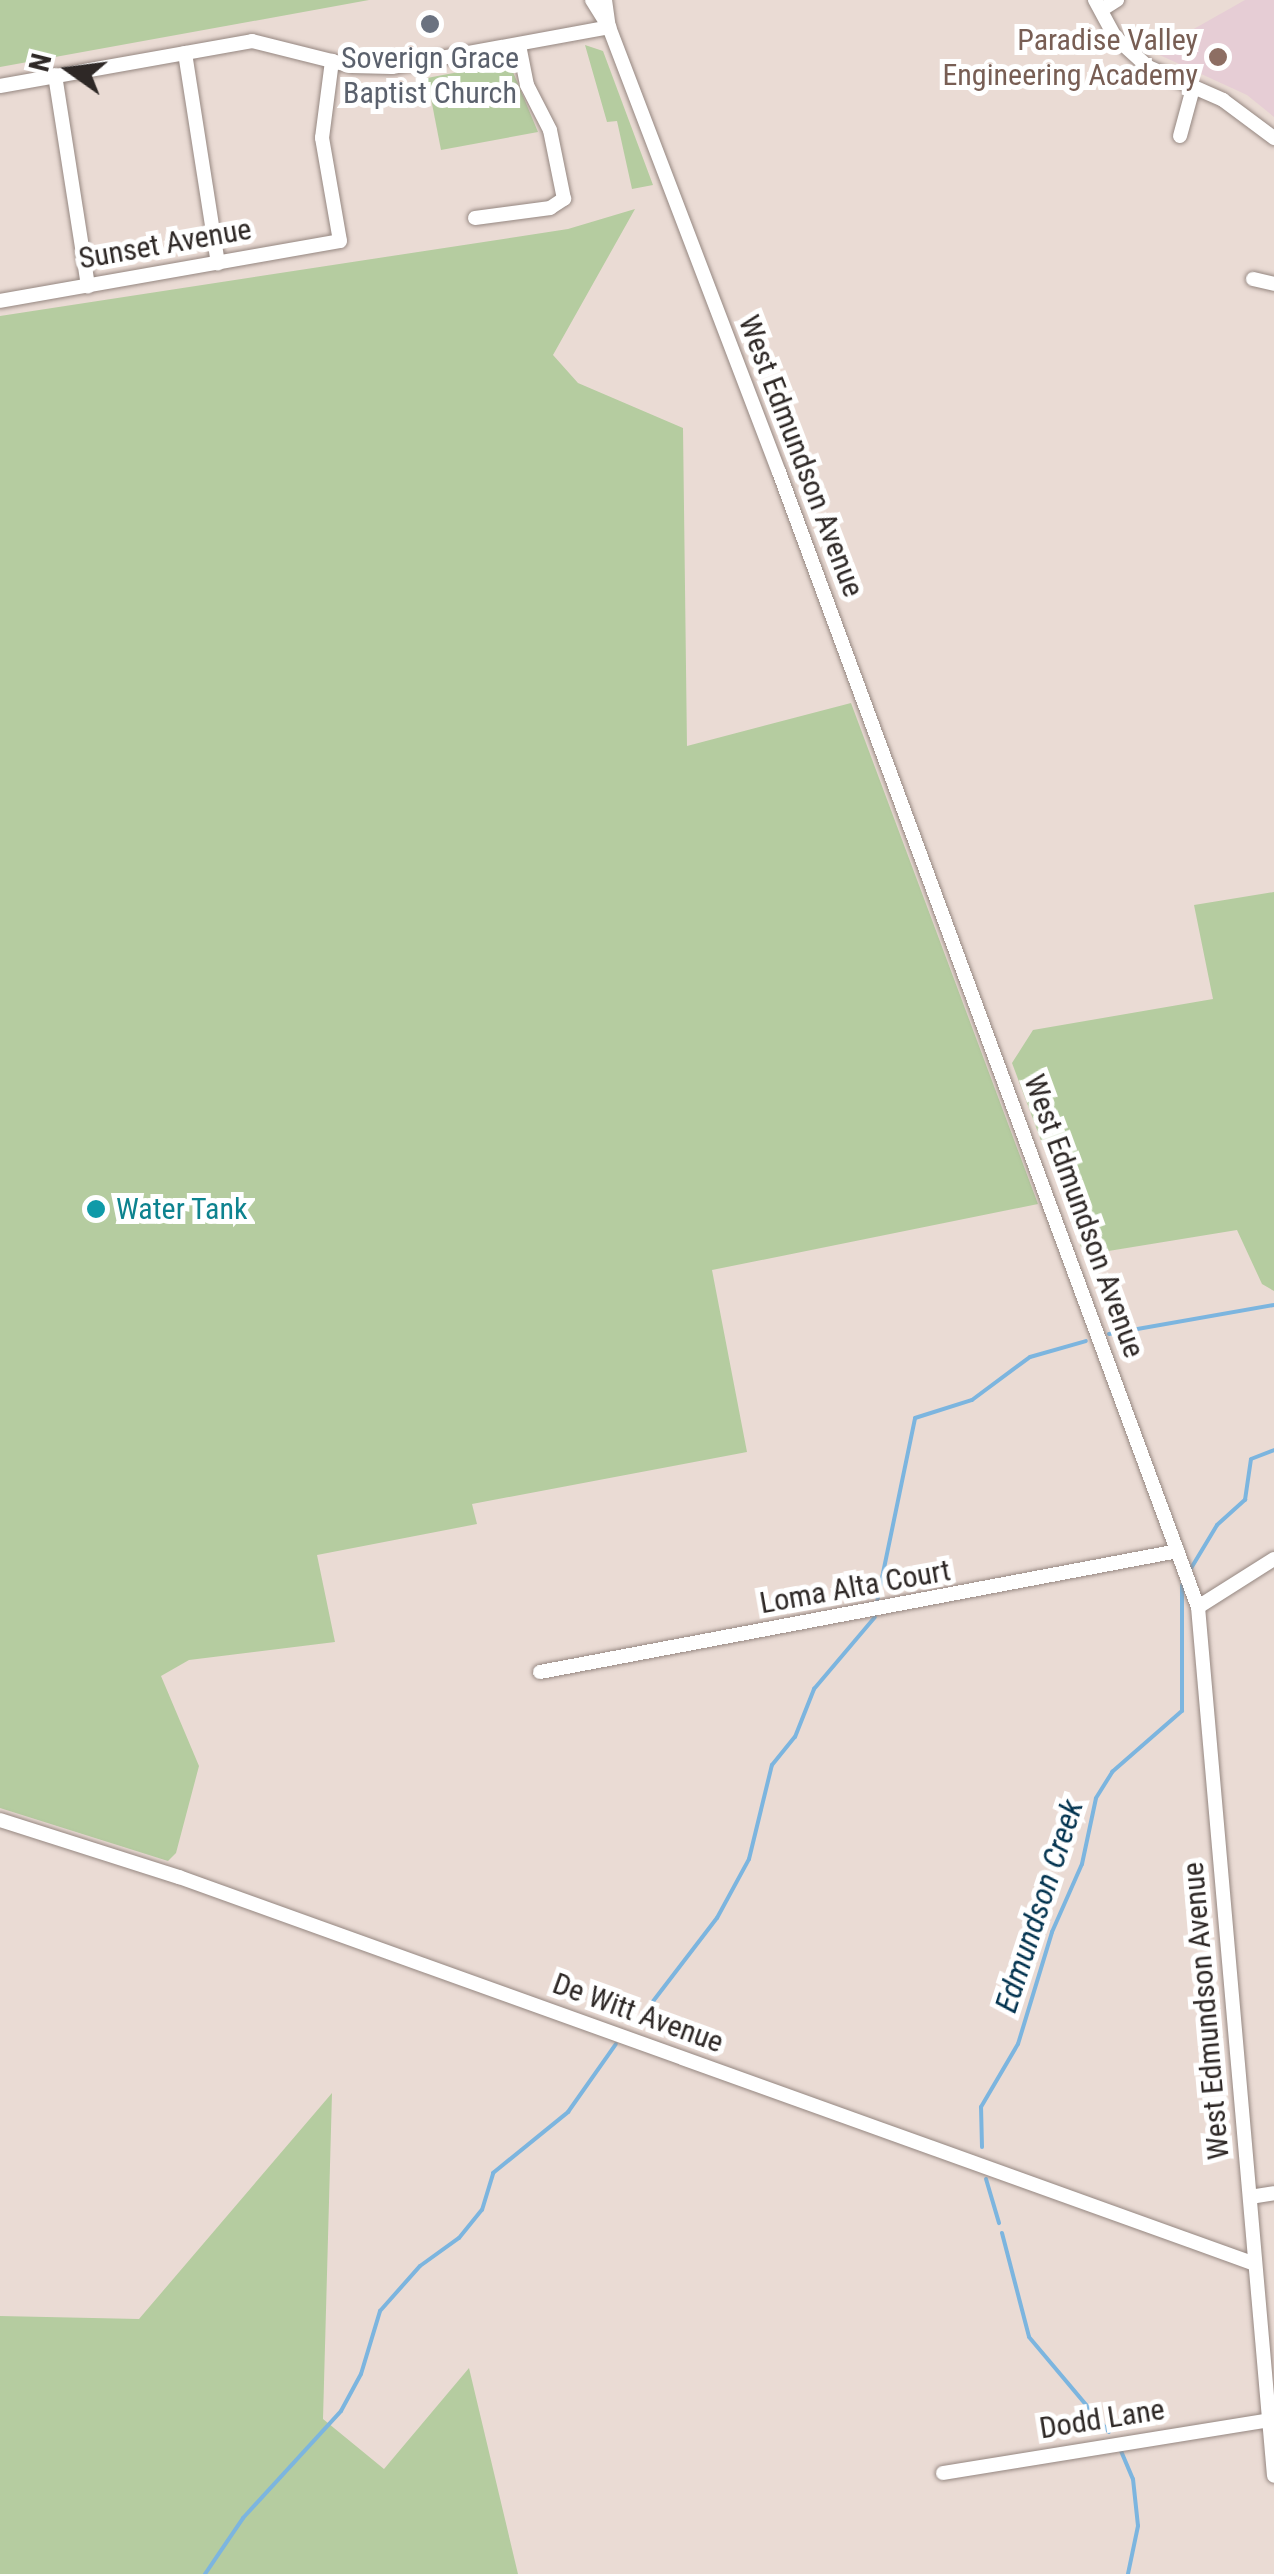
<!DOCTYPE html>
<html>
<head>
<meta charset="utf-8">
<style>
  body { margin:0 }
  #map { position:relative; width:1274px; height:2574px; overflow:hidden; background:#eadbd4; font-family:"Roboto Condensed",sans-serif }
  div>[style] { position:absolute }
  .education>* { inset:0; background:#e6cdd5 }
  .green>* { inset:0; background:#b5cca0 }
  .stream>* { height:4px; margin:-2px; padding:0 2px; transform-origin:2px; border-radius:2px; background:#7cb5df }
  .roads { filter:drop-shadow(0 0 2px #958781) drop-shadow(0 0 2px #958781) }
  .minor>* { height:14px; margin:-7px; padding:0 7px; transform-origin:7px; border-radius:7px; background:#fff }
  .dots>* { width:28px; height:28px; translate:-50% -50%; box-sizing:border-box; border:5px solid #fff; border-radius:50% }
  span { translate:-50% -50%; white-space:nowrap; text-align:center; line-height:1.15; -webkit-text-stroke:10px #fff; paint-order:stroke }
  .education-label { font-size:30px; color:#785e54 }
  .right { translate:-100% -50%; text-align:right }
  .worship-label { font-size:30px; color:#5b616d }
  .street-label { font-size:30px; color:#2e2826 }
  .culture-label { font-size:30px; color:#0d838f }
  .left { translate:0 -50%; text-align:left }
  .water-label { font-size:32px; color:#033450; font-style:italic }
  .north { position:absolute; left:20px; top:20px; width:100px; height:100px; -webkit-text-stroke:8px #fff; paint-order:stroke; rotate:284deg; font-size:28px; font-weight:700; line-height:40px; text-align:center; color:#2e2826 }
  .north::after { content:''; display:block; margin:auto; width:35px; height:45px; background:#2e2826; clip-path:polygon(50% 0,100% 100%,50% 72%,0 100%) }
</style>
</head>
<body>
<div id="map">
  <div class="education">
    <i style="clip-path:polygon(1245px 0,1274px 0,1274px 117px,1247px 95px,1153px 52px)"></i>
  </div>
  <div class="green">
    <i style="clip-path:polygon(0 0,369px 0,0 67px)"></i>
    <i style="clip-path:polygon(585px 45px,603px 51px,653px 185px,632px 189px,617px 121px,607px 122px)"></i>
    <i style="clip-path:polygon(501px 64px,513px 72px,538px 132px,441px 150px,427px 78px)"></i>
    <i style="clip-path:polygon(635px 209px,553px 355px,578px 383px,683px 428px,687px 746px,851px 703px,1038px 1204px,712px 1270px,747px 1452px,472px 1504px,477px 1524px,317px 1555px,335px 1642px,189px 1660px,161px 1676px,199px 1766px,176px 1853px,168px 1861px,0 1808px,0 316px,568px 229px)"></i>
    <i style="clip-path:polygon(1274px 892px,1274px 1291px,1262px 1284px,1237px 1230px,1084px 1255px,1012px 1063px,1033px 1030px,1213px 999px,1194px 905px)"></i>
    <i style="clip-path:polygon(332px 2093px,323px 2419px,384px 2469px,469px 2368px,518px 2574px,0 2574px,0 2316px,139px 2319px)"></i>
  </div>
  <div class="stream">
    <i style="left:1109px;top:1334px;width:168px;rotate:-10deg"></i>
    <i style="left:1190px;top:1570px;width:52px;rotate:-59deg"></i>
    <i style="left:1217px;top:1525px;width:38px;rotate:-42deg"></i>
    <i style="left:1245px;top:1500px;width:41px;rotate:-81.7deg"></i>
    <i style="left:1251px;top:1459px;width:25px;rotate:-21deg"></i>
    <i style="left:877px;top:1602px;width:188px;rotate:-78.3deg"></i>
    <i style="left:915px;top:1418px;width:60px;rotate:-17.5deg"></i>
    <i style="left:972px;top:1400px;width:72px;rotate:-36.6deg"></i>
    <i style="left:1030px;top:1357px;width:58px;rotate:-15.9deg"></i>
    <i style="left:641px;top:2017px;width:125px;rotate:-52.5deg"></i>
    <i style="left:717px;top:1918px;width:67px;rotate:-61.5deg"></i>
    <i style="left:749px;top:1859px;width:97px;rotate:-76.3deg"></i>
    <i style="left:772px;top:1765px;width:36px;rotate:-51deg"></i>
    <i style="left:795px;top:1737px;width:52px;rotate:-68.4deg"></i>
    <i style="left:814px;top:1689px;width:94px;rotate:-49.7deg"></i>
    <i style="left:982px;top:2147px;width:40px;rotate:-91.4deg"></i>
    <i style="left:981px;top:2107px;width:73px;rotate:-59.6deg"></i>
    <i style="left:1018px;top:2044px;width:117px;rotate:-73.1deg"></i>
    <i style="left:1052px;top:1932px;width:74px;rotate:-66.2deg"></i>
    <i style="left:1082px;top:1864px;width:67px;rotate:-78deg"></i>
    <i style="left:1096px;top:1798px;width:31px;rotate:-58deg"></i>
    <i style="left:1112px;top:1772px;width:93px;rotate:-41.1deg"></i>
    <i style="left:1182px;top:1711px;width:126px;rotate:-90deg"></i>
    <i style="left:986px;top:2179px;width:46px;rotate:73.5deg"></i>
    <i style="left:1002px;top:2233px;width:107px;rotate:75.4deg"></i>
    <i style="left:1029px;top:2337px;width:124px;rotate:49.9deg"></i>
    <i style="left:1121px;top:2451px;width:30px;rotate:67deg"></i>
    <i style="left:1133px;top:2479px;width:47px;rotate:83.9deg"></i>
    <i style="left:1138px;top:2526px;width:49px;rotate:101.8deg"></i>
    <i style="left:205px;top:2574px;width:68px;rotate:-55.8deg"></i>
    <i style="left:243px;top:2518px;width:145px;rotate:-47.5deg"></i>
    <i style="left:341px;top:2411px;width:42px;rotate:-61.6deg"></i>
    <i style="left:361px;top:2374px;width:66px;rotate:-73.2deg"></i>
    <i style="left:380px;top:2311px;width:60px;rotate:-48.4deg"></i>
    <i style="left:420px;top:2266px;width:48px;rotate:-35.7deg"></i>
    <i style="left:459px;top:2238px;width:36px;rotate:-51deg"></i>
    <i style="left:482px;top:2210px;width:39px;rotate:-73deg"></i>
    <i style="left:493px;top:2173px;width:97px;rotate:-39.1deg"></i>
    <i style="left:568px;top:2112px;width:83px;rotate:-54.8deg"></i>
  </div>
  <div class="roads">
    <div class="minor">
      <i style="left:592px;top:0;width:32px;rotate:58deg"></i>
      <i style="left:609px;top:27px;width:476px;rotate:69.1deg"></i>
      <i style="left:779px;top:472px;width:1210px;rotate:69.74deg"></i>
      <i style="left:1198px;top:1607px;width:872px;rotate:85deg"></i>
      <i style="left:605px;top:0;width:27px;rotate:82deg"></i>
      <i style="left:1095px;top:0;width:42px;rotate:61.6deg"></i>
      <i style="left:1115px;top:37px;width:45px;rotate:42.3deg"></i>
      <i style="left:1148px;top:67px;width:82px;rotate:23.7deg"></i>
      <i style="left:1223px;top:100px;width:64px;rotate:36.7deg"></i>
      <i style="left:1101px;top:10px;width:19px;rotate:-32deg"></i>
      <i style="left:185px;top:53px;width:213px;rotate:81.1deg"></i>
      <i style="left:55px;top:75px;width:214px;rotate:81.1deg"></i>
      <i style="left:0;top:86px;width:256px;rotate:-10.1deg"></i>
      <i style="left:252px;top:41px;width:103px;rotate:14deg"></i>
      <i style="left:352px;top:66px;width:40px;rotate:1.4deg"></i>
      <i style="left:392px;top:67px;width:221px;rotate:-10.4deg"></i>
      <i style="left:1180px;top:136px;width:50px;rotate:-74.8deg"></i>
      <i style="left:475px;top:218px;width:76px;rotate:-7.6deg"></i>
      <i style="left:550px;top:208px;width:17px;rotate:-33deg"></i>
      <i style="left:564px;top:199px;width:70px;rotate:-101.5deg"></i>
      <i style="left:550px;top:130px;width:51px;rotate:-117.1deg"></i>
      <i style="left:527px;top:85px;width:41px;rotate:-101.3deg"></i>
      <i style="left:1253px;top:279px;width:22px;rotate:13deg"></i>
      <i style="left:0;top:301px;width:345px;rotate:-10deg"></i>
      <i style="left:340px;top:241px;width:105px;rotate:-99.9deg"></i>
      <i style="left:322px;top:138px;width:78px;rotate:-82.6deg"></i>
      <i style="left:1198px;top:1607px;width:90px;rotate:-32.3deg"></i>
      <i style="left:540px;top:1672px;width:649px;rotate:-10.74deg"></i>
      <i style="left:0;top:1820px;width:188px;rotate:17.7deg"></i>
      <i style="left:179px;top:1877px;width:1143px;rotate:19.78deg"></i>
      <i style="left:1250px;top:2197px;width:24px;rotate:-9deg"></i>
      <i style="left:943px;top:2473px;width:330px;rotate:-9.2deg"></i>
    </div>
  </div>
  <div class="dots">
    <i style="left:430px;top:24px;background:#6b7280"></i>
    <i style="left:1218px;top:57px;background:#8d6e63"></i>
    <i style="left:96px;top:1209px;background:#0f9aa8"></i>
  </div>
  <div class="education-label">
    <span class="right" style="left:1198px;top:57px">Paradise Valley<br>Engineering Academy</span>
  </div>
  <div class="worship-label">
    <span style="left:430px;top:75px">Soverign Grace<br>Baptist Church</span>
  </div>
  <div class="street-label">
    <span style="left:165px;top:244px;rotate:-10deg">Sunset Avenue</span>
    <span style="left:801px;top:456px;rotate:69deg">West Edmundson Avenue</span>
    <span style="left:1084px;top:1216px;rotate:70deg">West Edmundson Avenue</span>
    <span style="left:855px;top:1587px;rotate:-10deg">Loma Alta Court</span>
    <span style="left:1206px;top:2011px;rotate:-95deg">West Edmundson Avenue</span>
    <span style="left:638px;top:2013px;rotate:20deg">De Witt Avenue</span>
    <span style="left:1102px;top:2419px;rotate:-9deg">Dodd Lane</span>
  </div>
  <div class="culture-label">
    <span class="left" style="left:116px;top:1209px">Water Tank</span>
  </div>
  <div class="water-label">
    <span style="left:1039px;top:1906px;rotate:-72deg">Edmundson Creek</span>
  </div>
  <div class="north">N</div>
</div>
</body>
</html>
